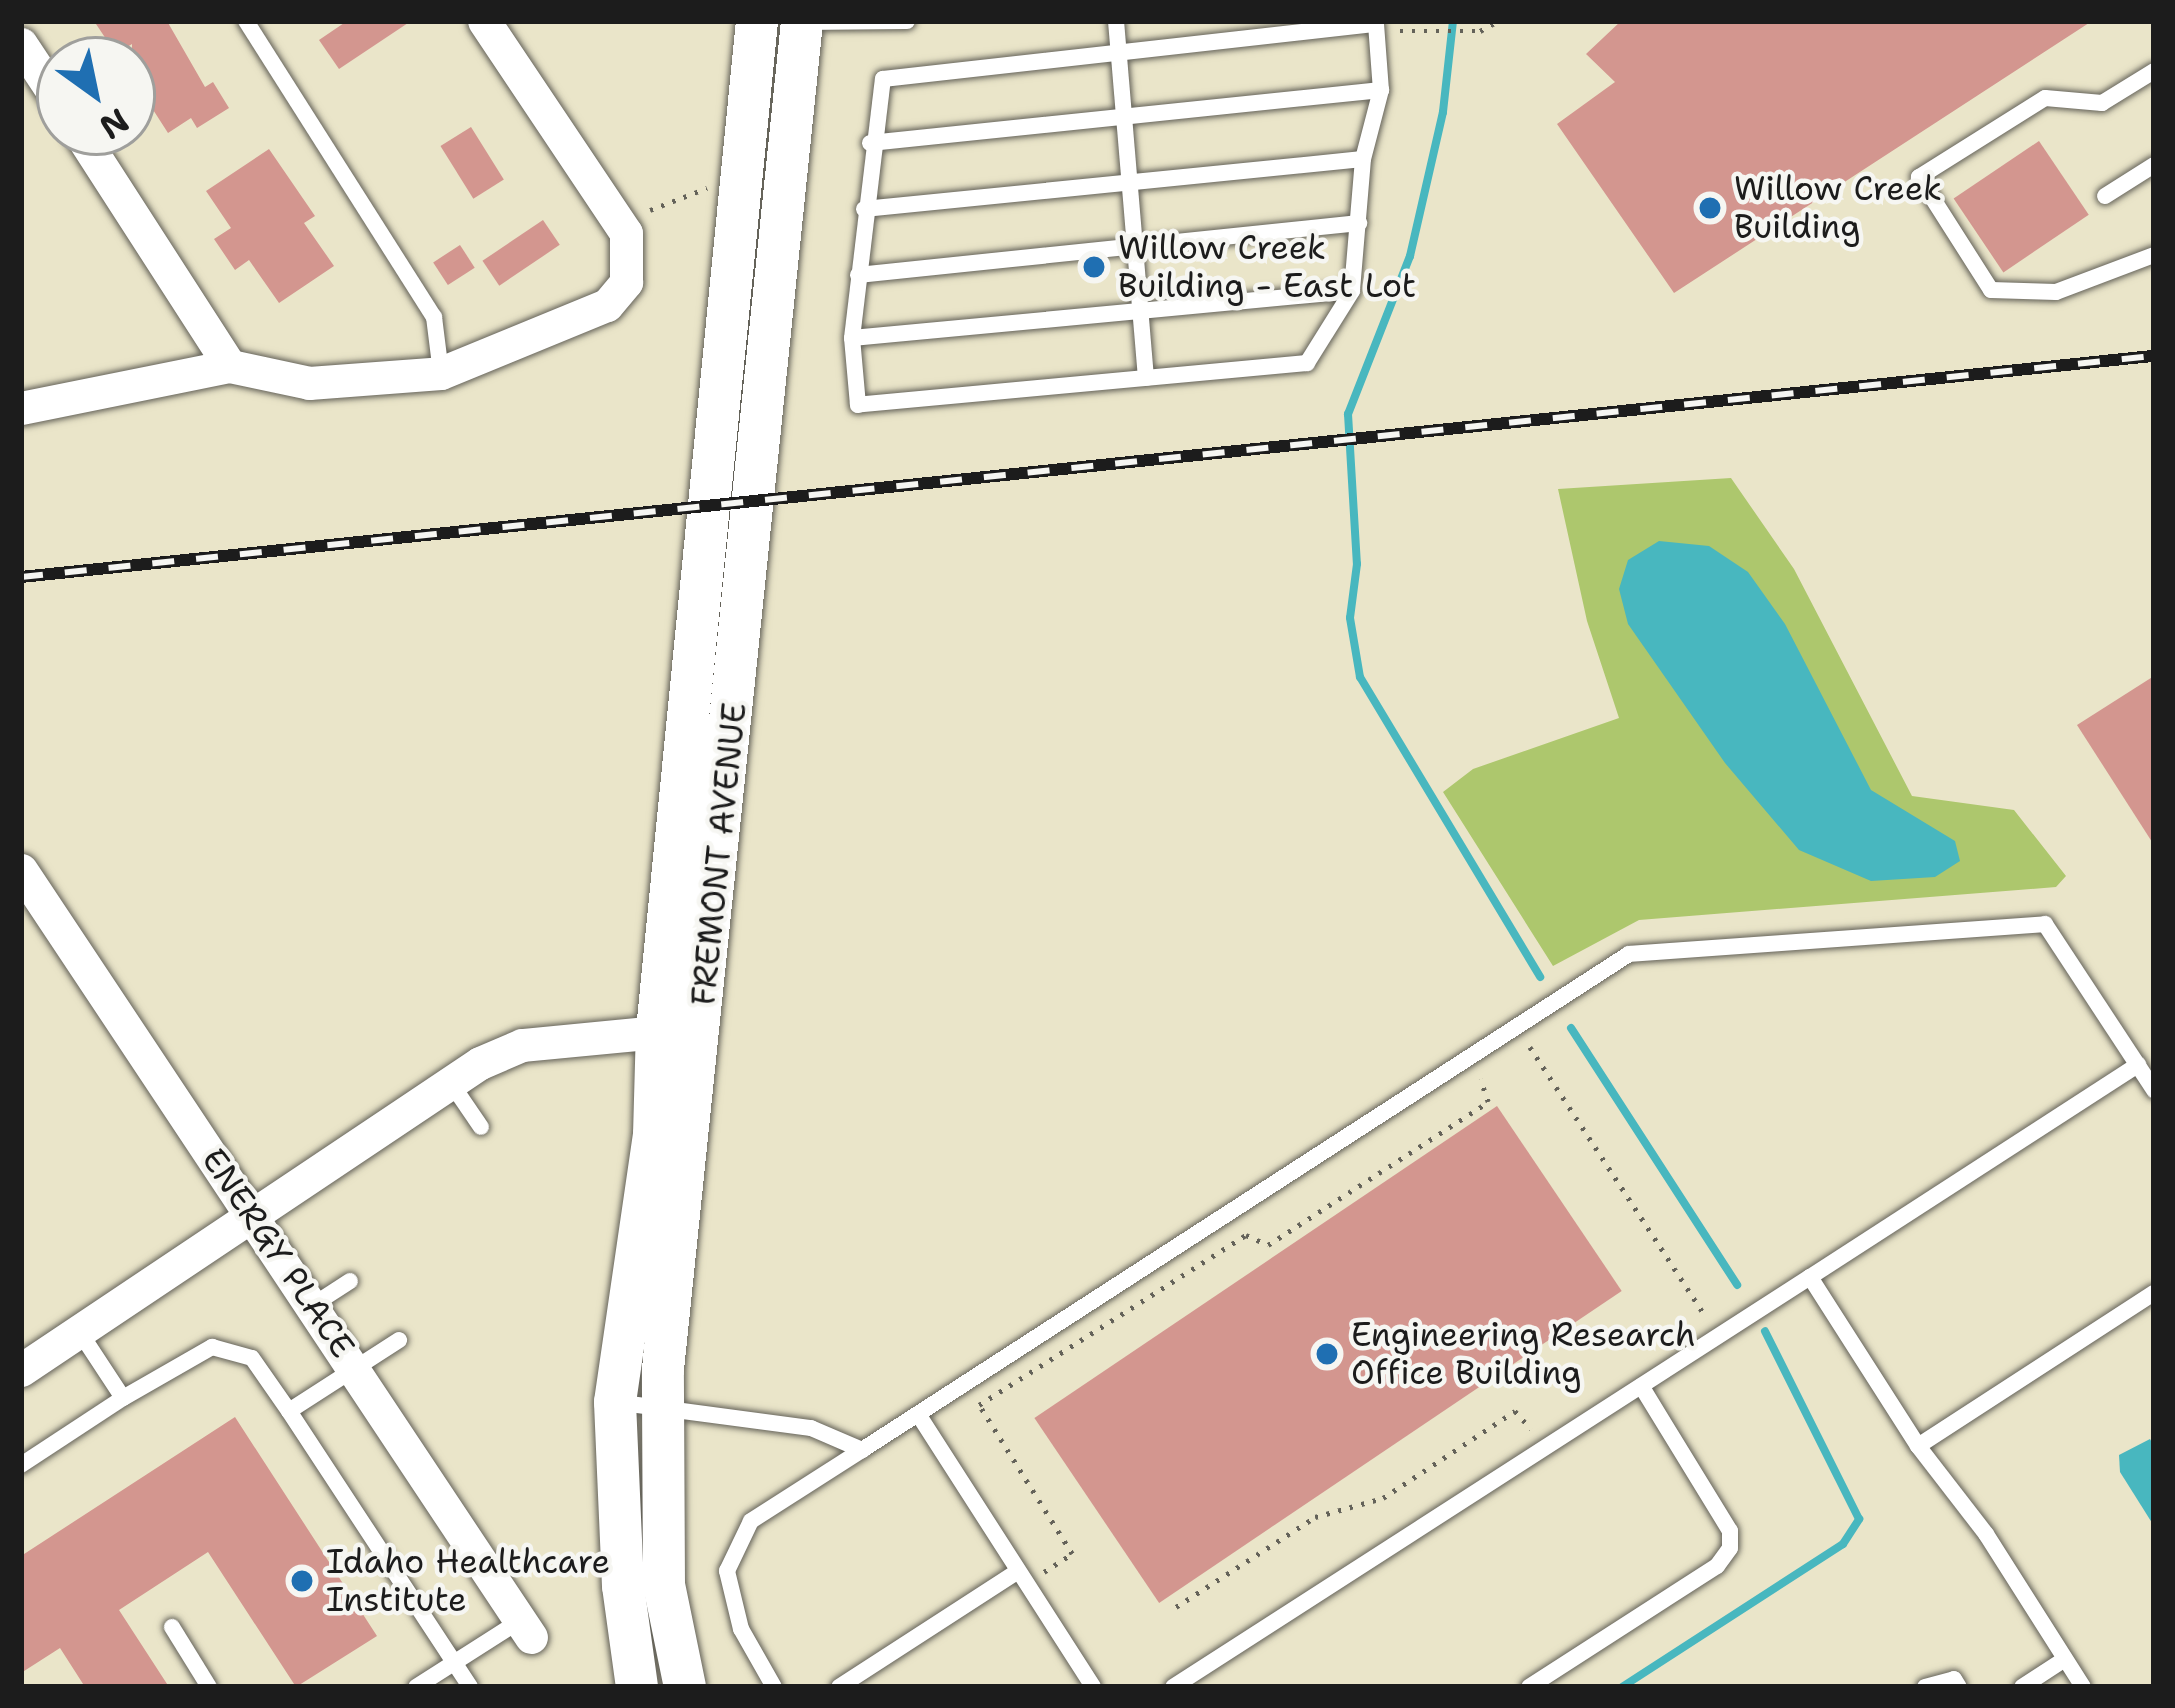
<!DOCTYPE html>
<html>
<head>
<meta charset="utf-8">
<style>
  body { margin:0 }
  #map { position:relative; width:2175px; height:1708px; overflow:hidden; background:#eae5c9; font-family:"Shantell Sans",sans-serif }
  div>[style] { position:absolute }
  .green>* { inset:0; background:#adc76d }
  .water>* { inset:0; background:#48b7bf }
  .stream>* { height:8px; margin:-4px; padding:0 4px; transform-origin:4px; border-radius:4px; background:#48b7bf }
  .building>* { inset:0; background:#d3968f; transform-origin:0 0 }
  .path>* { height:4.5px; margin-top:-2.25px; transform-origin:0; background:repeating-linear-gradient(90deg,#646259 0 3px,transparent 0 12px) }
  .roads { filter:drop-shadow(0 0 3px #646259) drop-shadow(0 0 3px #646259) }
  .service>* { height:16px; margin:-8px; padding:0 8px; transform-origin:8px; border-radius:8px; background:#fff }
  .minor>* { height:33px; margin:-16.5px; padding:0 16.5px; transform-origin:16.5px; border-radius:16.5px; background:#fff }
  .tertiary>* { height:42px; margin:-21px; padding:0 21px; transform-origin:21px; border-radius:21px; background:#fff }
  .rail>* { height:12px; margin-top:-6px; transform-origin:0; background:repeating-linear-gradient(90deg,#f6f6f2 0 22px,#1c1c1c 0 44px); box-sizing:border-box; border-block:3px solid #1c1c1c }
  .dots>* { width:33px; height:33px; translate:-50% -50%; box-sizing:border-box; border:6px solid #f6f6f2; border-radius:50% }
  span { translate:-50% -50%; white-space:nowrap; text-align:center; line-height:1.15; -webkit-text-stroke:9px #f6f6f2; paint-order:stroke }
  .poi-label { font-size:33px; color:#1c1c1c }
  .left { translate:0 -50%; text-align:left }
  .street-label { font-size:33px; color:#1c1c1c }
  .frame { position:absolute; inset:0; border:24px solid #1c1c1c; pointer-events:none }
  .north { position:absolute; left:36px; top:36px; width:120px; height:120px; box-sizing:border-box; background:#f6f6f2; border:3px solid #9f9f9c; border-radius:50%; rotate:147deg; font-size:33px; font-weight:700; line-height:48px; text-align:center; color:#1c1c1c }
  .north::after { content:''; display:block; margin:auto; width:42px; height:54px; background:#1f6fb2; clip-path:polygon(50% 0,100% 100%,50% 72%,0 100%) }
</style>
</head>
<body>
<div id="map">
  <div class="green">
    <i style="clip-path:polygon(1731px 478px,1794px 569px,1912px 796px,2014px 810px,2066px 876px,2056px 887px,1639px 920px,1553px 966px,1443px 792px,1473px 769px,1619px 718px,1587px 621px,1558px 489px)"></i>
  </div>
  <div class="water">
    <i style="clip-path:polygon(1659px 541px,1709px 546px,1748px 572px,1785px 624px,1871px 790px,1955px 841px,1960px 861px,1935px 877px,1871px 881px,1799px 850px,1725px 763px,1628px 624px,1619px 589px,1628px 560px)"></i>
    <i style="clip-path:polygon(2150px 1439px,2154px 1446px,2154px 1526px,2120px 1472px,2119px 1455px)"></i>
  </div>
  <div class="stream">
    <i style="left:1453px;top:21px;width:92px;rotate:96.3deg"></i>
    <i style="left:1443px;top:112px;width:148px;rotate:102.9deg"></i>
    <i style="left:1410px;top:256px;width:170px;rotate:111.4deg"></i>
    <i style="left:1348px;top:414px;width:150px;rotate:86.6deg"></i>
    <i style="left:1357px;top:564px;width:54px;rotate:97.4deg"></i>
    <i style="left:1350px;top:618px;width:60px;rotate:80.4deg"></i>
    <i style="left:1360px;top:677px;width:350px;rotate:59deg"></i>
    <i style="left:1571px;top:1028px;width:306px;rotate:57.1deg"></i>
    <i style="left:1622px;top:1687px;width:263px;rotate:-32.9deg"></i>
    <i style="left:1843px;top:1544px;width:30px;rotate:-57deg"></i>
    <i style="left:1859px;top:1519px;width:210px;rotate:-116.6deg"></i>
  </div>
  <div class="building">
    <i style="clip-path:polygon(94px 21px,167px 21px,205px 87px,213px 82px,229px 108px,197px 128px,191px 118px,168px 133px,132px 77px,132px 44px,116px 54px)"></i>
    <i style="clip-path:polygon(347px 21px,411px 21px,339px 69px,319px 40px)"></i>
    <i style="clip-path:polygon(1621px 21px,2092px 21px,1674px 293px,1557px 124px,1615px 82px,1586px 54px)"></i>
    <i style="left:471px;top:127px;width:62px;height:36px;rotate:58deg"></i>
    <i style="left:2039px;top:141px;width:89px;height:103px;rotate:56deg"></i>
    <i style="clip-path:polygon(269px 149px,315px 216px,304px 223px,334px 266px,279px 303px,249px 260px,235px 270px,214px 239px,231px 228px,206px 191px)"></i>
    <i style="left:543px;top:220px;width:30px;height:73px;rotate:56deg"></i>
    <i style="left:460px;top:245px;width:27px;height:32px;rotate:57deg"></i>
    <i style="clip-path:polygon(2154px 676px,2154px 845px,2077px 725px)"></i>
    <i style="left:1497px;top:1106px;width:223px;height:558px;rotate:56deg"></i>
    <i style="clip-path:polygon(235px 1417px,377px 1636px,296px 1687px,208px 1552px,119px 1610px,169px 1687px,85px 1687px,60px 1648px,21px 1673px,21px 1556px)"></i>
  </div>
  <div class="path">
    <i style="left:1400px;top:31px;width:80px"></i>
    <i style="left:1480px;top:31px;width:21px;rotate:-29deg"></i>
    <i style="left:650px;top:210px;width:61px;rotate:-21.1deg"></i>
    <i style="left:1530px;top:1047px;width:322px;rotate:56.9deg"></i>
    <i style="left:1044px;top:1572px;width:33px;rotate:-33deg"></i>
    <i style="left:1072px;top:1554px;width:176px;rotate:-122deg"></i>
    <i style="left:979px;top:1405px;width:317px;rotate:-32.5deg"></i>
    <i style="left:1246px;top:1235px;width:24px;rotate:24deg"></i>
    <i style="left:1268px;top:1245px;width:262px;rotate:-33deg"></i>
    <i style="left:1488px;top:1102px;width:24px;rotate:-109deg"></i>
    <i style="left:1176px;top:1607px;width:166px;rotate:-32.9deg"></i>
    <i style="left:1315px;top:1517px;width:71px;rotate:-15.6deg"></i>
    <i style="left:1383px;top:1498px;width:158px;rotate:-33.4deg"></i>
    <i style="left:1515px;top:1411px;width:24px;rotate:48deg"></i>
  </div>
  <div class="roads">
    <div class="service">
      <i style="left:246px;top:21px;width:351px;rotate:57.6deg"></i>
      <i style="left:434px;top:317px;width:56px;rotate:82.9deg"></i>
      <i style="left:1116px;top:21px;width:358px;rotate:85.2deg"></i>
      <i style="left:1373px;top:21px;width:4px;rotate:45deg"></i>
      <i style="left:1376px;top:24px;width:66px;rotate:85.7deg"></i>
      <i style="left:1381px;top:90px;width:71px;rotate:104.6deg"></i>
      <i style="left:1363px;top:159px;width:132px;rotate:94.8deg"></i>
      <i style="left:1352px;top:291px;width:85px;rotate:122deg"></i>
      <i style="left:1307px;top:363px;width:451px;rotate:174.7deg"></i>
      <i style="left:858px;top:405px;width:67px;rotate:-95.1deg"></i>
      <i style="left:852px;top:338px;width:261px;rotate:-83.2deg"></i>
      <i style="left:883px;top:79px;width:496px;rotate:-6.4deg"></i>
      <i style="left:800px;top:22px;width:107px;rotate:-0.5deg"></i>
      <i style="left:2154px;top:71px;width:61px;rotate:148.4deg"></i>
      <i style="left:2102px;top:103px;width:57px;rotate:-175deg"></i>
      <i style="left:2045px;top:98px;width:149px;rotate:147.9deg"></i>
      <i style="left:1919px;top:177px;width:134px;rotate:57.5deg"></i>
      <i style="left:1991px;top:290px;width:65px;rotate:1.8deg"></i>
      <i style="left:2056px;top:292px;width:105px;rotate:-20.7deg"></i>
      <i style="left:870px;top:143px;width:514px;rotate:-5.92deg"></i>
      <i style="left:2105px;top:196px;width:58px;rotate:-32.3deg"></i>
      <i style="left:864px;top:209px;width:501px;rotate:-5.72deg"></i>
      <i style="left:858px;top:275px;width:504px;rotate:-5.93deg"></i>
      <i style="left:852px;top:338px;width:502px;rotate:-5.37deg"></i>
      <i style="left:451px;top:1083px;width:53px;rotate:55.7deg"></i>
      <i style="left:1810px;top:1277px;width:391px;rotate:-32.9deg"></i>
      <i style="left:313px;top:1305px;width:44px;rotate:-33deg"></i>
      <i style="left:79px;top:1331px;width:80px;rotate:56.7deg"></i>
      <i style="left:123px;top:1398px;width:103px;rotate:-29.8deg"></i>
      <i style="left:212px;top:1347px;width:41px;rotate:15.4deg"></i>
      <i style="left:252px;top:1358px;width:65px;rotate:55.1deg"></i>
      <i style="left:289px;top:1411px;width:131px;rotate:-32.8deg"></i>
      <i style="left:615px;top:1402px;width:198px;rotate:7.6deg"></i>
      <i style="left:811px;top:1428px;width:56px;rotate:23.3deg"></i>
      <i style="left:862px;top:1450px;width:913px;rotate:-32.89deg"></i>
      <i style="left:1629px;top:954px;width:417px;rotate:-4.1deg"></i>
      <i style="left:2045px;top:924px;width:199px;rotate:56.7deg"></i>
      <i style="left:289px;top:1411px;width:330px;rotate:56.7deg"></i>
      <i style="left:918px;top:1414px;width:324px;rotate:57.3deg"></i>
      <i style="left:1918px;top:1446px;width:111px;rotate:52.3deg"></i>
      <i style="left:1986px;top:1534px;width:181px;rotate:57.6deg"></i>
      <i style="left:21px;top:1465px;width:122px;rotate:-33.3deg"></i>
      <i style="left:172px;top:1627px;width:70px;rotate:58.3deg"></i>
      <i style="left:416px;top:1687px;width:125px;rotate:-32.5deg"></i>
      <i style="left:774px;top:1687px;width:67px;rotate:-119.6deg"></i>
      <i style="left:741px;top:1629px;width:60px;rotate:-103.6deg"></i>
      <i style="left:727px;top:1571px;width:55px;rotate:-64.4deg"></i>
      <i style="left:751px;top:1521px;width:132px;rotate:-32.6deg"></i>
      <i style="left:839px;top:1687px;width:213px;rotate:-32.9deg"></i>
      <i style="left:1173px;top:1687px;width:758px;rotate:-32.77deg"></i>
      <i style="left:1810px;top:1277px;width:201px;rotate:57.4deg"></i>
      <i style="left:1918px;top:1446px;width:281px;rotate:-33deg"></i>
      <i style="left:1529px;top:1687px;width:224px;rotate:-32.8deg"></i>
      <i style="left:1717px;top:1566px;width:22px;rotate:-54deg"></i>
      <i style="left:1730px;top:1548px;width:17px;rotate:-90deg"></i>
      <i style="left:1730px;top:1531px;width:170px;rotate:-121.5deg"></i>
      <i style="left:1925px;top:1687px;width:30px;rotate:-15deg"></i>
      <i style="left:1954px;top:1679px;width:9px;rotate:58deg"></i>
      <i style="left:2022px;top:1687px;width:51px;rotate:-33.1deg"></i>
    </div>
    <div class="minor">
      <i style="left:21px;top:44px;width:71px;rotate:56.5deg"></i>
      <i style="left:79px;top:132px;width:278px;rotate:57.2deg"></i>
      <i style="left:21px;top:408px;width:213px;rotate:-11.4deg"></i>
      <i style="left:230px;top:366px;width:81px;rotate:12.1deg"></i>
      <i style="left:309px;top:383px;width:132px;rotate:-4.3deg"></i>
      <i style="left:441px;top:373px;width:179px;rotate:-22.3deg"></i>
      <i style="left:607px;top:305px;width:30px;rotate:-50deg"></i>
      <i style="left:626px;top:282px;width:49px;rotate:-90deg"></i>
      <i style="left:626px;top:233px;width:255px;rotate:-123.8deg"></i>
      <i style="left:21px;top:870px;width:921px;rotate:56.38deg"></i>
      <i style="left:21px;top:1370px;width:552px;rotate:-33.78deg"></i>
      <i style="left:480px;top:1063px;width:46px;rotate:-23.2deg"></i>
      <i style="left:522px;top:1045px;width:156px;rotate:-5.5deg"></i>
    </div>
    <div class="tertiary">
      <i style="left:637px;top:1687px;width:102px;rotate:-97.9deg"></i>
      <i style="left:623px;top:1586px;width:184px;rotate:-92.5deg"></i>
      <i style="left:615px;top:1402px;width:270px;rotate:-81.7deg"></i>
      <i style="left:654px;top:1135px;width:105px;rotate:-88.4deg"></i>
      <i style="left:657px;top:1030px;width:1014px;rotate:-84.34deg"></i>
      <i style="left:685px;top:1687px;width:104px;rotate:-101.6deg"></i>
      <i style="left:664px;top:1585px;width:216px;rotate:-90.3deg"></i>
      <i style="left:663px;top:1369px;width:1355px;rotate:-84.11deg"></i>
    </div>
  </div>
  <div class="rail">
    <i style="left:21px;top:577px;width:2144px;rotate:-5.92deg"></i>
  </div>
  <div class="dots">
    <i style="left:1710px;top:208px;background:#1f6fb2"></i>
    <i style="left:1094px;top:267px;background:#1f6fb2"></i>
    <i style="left:1327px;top:1354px;background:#1f6fb2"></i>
    <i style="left:302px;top:1581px;background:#1f6fb2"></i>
  </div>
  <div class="poi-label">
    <span class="left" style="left:1734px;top:208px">Willow Creek<br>Building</span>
    <span class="left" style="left:1118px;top:267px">Willow Creek<br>Building - East Lot</span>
    <span class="left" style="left:1351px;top:1354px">Engineering Research<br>Office Building</span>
    <span class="left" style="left:326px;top:1581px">Idaho Healthcare<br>Institute</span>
  </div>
  <div class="street-label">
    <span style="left:719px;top:854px;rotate:-84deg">FREMONT AVENUE</span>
    <span style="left:278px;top:1253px;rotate:56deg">ENERGY PLACE</span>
  </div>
  <div class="frame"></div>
  <div class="north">N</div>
</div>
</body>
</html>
